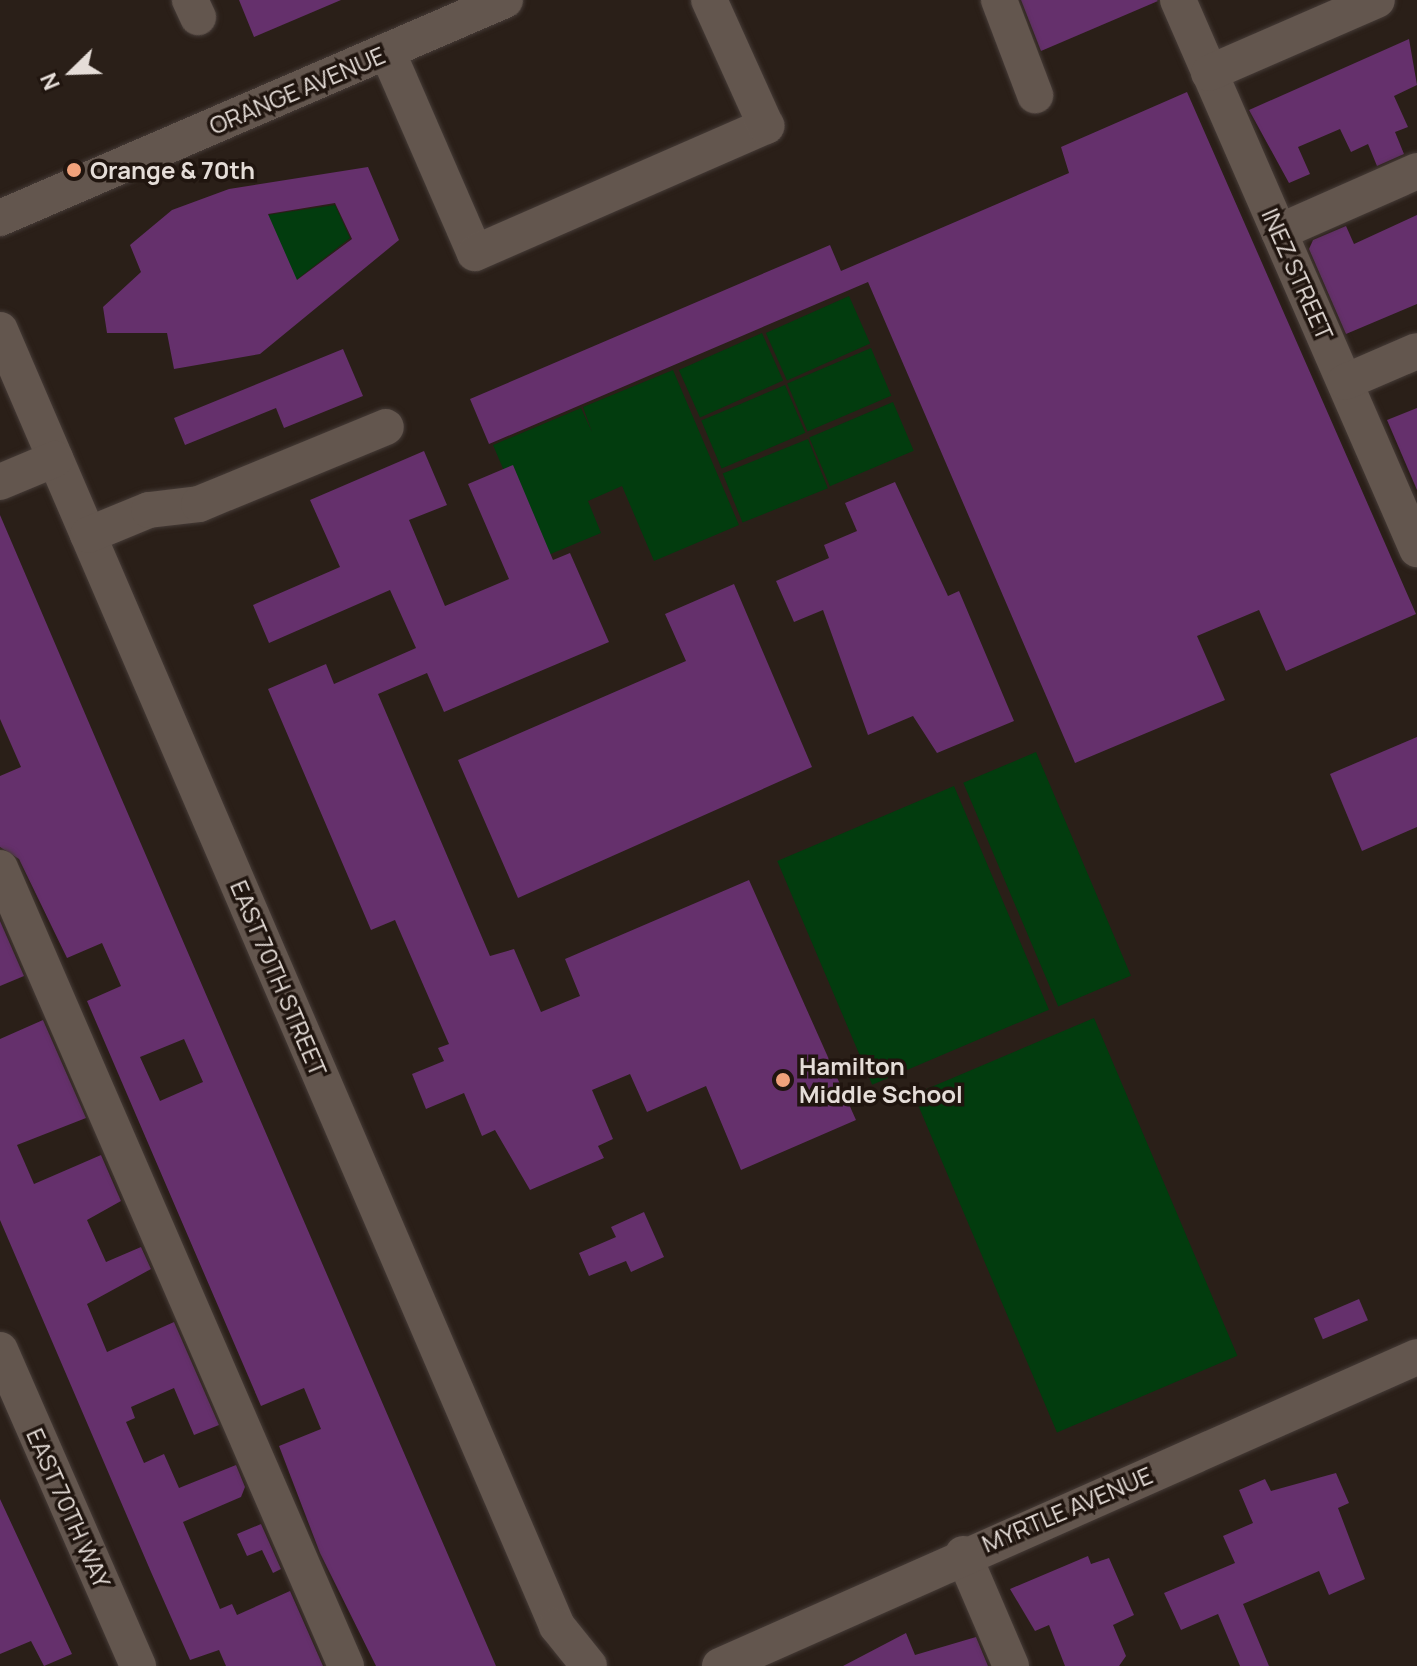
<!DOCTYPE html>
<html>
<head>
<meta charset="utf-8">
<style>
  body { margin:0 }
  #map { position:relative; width:1417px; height:1666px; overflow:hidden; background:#2a1f18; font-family:Manrope,sans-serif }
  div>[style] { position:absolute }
  .green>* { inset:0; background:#023c0e; transform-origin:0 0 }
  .building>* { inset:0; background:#65306c; transform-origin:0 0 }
  .roads { filter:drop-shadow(0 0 2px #453b37) drop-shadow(0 0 2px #453b37) }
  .minor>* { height:36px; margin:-18px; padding:0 18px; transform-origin:18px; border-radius:18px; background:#63564e }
  .dots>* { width:22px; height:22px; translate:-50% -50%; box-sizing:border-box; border:4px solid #20150f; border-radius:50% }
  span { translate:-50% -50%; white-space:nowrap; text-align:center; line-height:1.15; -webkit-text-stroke:7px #20150f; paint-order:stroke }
  .street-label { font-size:24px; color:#e5ddd8 }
  .poi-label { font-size:24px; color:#e5ddd8; font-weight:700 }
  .left { translate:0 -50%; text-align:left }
  .north { position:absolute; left:32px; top:32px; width:80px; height:80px; -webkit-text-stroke:6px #20150f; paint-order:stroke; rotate:247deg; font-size:22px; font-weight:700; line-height:32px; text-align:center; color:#e5ddd8 }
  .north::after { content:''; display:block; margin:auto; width:28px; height:36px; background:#e5ddd8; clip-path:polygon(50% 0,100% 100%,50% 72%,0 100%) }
</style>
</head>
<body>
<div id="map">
  <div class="green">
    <i style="clip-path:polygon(335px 205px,350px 238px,291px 284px,261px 216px)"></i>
    <i style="left:849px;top:296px;width:52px;height:91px;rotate:66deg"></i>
    <i style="left:762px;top:333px;width:52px;height:91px;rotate:66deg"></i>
    <i style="left:871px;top:348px;width:52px;height:91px;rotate:67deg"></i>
    <i style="clip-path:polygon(673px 370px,739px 525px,654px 561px,622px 486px,588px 501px,601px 533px,541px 558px,493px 445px,581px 408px,592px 432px,583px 407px)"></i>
    <i style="left:785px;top:385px;width:52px;height:91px;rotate:67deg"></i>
    <i style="left:893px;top:402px;width:53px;height:91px;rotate:67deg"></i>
    <i style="left:808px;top:439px;width:53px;height:92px;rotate:68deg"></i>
    <i style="left:1036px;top:752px;width:243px;height:79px;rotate:67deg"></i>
    <i style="left:954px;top:786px;width:243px;height:192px;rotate:67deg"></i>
    <i style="left:1094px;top:1018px;width:367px;height:196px;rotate:67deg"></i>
  </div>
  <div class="building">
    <i style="clip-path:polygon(239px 0,341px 0,254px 37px)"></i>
    <i style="clip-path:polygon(1021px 0,1157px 0,1158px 1px,1041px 51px)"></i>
    <i style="clip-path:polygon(1409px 39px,1417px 85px,1394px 96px,1408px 127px,1395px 132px,1404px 154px,1377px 166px,1368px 144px,1351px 152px,1340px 129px,1298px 147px,1310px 174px,1289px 183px,1249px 110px)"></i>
    <i style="clip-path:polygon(1187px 92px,1416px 614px,1286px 671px,1259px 610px,1197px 636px,1225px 700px,1075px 763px,868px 282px,489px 444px,470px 399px,830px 245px,841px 271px,1069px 173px,1061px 147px)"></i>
    <i style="clip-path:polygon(evenodd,368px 167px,399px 240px,260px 354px,174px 369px,167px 333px,107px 333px,103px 307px,141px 272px,130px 245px,172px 210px,229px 189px,368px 167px,335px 203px,352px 239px,297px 280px,268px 214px,335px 203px)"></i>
    <i style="clip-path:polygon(1417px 215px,1417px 304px,1346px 334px,1309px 249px,1313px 240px,1346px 226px,1354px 244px)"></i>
    <i style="clip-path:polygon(343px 349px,363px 396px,284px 428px,276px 408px,185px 445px,174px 418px)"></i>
    <i style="clip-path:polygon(1417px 408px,1417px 490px,1387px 420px)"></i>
    <i style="clip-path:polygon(424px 451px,447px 505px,409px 520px,445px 606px,509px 579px,468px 484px,513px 465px,553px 560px,570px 553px,609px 642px,444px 712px,427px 673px,378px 694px,490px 956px,514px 949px,541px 1012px,580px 996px,565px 959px,749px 880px,856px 1120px,741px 1170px,706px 1086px,647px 1112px,630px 1074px,592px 1090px,613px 1139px,598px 1146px,604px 1158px,530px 1190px,495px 1130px,482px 1136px,464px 1093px,426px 1109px,412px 1074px,444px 1061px,438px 1048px,449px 1044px,395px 920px,371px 930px,268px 689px,326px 664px,334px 684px,416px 648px,390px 590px,269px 643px,253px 605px,340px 567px,310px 500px)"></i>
    <i style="clip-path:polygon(895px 482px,948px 596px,959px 591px,1014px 721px,937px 753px,913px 716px,868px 735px,823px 610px,794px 622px,776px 581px,829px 558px,824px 545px,857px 531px,845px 503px)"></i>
    <i style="clip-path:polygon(evenodd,0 515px,116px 786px,496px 1666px,376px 1666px,320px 1553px,279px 1446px,321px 1429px,304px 1388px,261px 1406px,87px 1001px,121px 986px,102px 943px,67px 958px,19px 859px,0 847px,0 776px,21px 767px,0 719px,0 515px,184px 1039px,203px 1082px,160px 1101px,140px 1057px,184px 1039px)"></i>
    <i style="clip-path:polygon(734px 584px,812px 767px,518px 898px,458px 760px,686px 661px,665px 614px)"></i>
    <i style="clip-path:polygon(1417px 737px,1417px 827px,1362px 851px,1330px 774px)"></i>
    <i style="clip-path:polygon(0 921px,24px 976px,0 986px)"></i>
    <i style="clip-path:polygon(43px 1020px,86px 1118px,17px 1145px,34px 1184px,101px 1155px,121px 1201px,87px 1220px,106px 1262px,141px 1247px,151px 1269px,87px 1304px,107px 1352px,174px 1322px,219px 1425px,194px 1435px,174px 1388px,131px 1407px,135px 1418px,126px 1422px,144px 1463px,164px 1454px,179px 1488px,236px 1465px,245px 1487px,241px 1497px,183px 1522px,220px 1609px,232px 1604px,237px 1615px,290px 1591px,323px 1666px,226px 1666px,219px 1650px,190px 1660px,151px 1572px,0 1220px,0 1039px)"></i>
    <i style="clip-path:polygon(644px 1212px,664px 1257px,631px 1272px,626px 1261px,589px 1276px,579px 1253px,616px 1237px,611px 1227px)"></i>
    <i style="left:1359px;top:1299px;width:23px;height:49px;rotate:67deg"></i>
    <i style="clip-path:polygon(1336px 1473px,1349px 1503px,1338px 1508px,1365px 1579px,1329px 1595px,1319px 1571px,1243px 1604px,1269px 1666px,1240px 1666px,1218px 1614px,1181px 1630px,1164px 1593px,1235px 1563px,1223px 1536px,1253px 1523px,1239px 1490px,1265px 1479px,1271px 1491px)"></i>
    <i style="clip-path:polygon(0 1499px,72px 1654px,44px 1666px,31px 1641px,0 1654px)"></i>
    <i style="clip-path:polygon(261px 1524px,281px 1569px,273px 1573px,262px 1550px,247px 1556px,237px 1534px)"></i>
    <i style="clip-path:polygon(1088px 1556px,1091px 1564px,1109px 1558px,1134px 1615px,1113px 1625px,1126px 1656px,1119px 1666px,1065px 1666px,1049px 1625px,1035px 1631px,1010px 1589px)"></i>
    <i style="clip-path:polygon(906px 1633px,915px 1655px,976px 1637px,988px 1666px,843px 1666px)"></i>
  </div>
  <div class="roads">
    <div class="minor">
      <i style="left:190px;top:0;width:19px;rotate:65deg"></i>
      <i style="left:999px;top:0;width:102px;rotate:69.2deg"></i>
      <i style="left:1178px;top:0;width:599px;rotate:66.47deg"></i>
      <i style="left:387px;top:51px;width:220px;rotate:66.5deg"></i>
      <i style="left:475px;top:253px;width:318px;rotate:-23.6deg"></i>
      <i style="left:766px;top:126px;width:138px;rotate:-114.3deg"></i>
      <i style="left:1209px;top:73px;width:183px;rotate:-23.5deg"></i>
      <i style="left:0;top:218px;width:550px;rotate:-23.35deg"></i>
      <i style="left:1279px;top:232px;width:151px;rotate:-23.8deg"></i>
      <i style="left:0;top:330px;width:1411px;rotate:66.74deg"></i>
      <i style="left:557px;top:1626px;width:51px;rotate:51.3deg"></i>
      <i style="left:1345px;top:382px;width:78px;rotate:-23.3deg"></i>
      <i style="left:0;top:482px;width:60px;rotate:-22.7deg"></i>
      <i style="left:88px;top:535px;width:66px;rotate:-22.3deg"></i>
      <i style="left:149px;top:510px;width:50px;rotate:-6.8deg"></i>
      <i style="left:199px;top:504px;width:202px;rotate:-22.4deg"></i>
      <i style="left:0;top:868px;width:870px;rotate:66.56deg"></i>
      <i style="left:0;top:1350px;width:345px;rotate:66.4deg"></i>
      <i style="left:963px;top:1554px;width:122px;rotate:66.8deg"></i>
      <i style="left:720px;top:1666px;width:762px;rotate:-23.91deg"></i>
    </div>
  </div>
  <div class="dots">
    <i style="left:74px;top:170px;background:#f1a27b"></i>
    <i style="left:783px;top:1080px;background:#f1a27b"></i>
  </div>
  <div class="street-label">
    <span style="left:297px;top:90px;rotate:-23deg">ORANGE AVENUE</span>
    <span style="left:1298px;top:274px;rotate:66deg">INEZ STREET</span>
    <span style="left:279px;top:978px;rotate:67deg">EAST 70TH STREET</span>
    <span style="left:69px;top:1508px;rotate:66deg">EAST 70TH WAY</span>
    <span style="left:1067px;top:1509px;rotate:-23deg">MYRTLE AVENUE</span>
  </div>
  <div class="poi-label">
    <span class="left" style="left:90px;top:170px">Orange &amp; 70th</span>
    <span class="left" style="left:799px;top:1080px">Hamilton<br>Middle School</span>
  </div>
  <div class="north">N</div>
</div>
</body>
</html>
